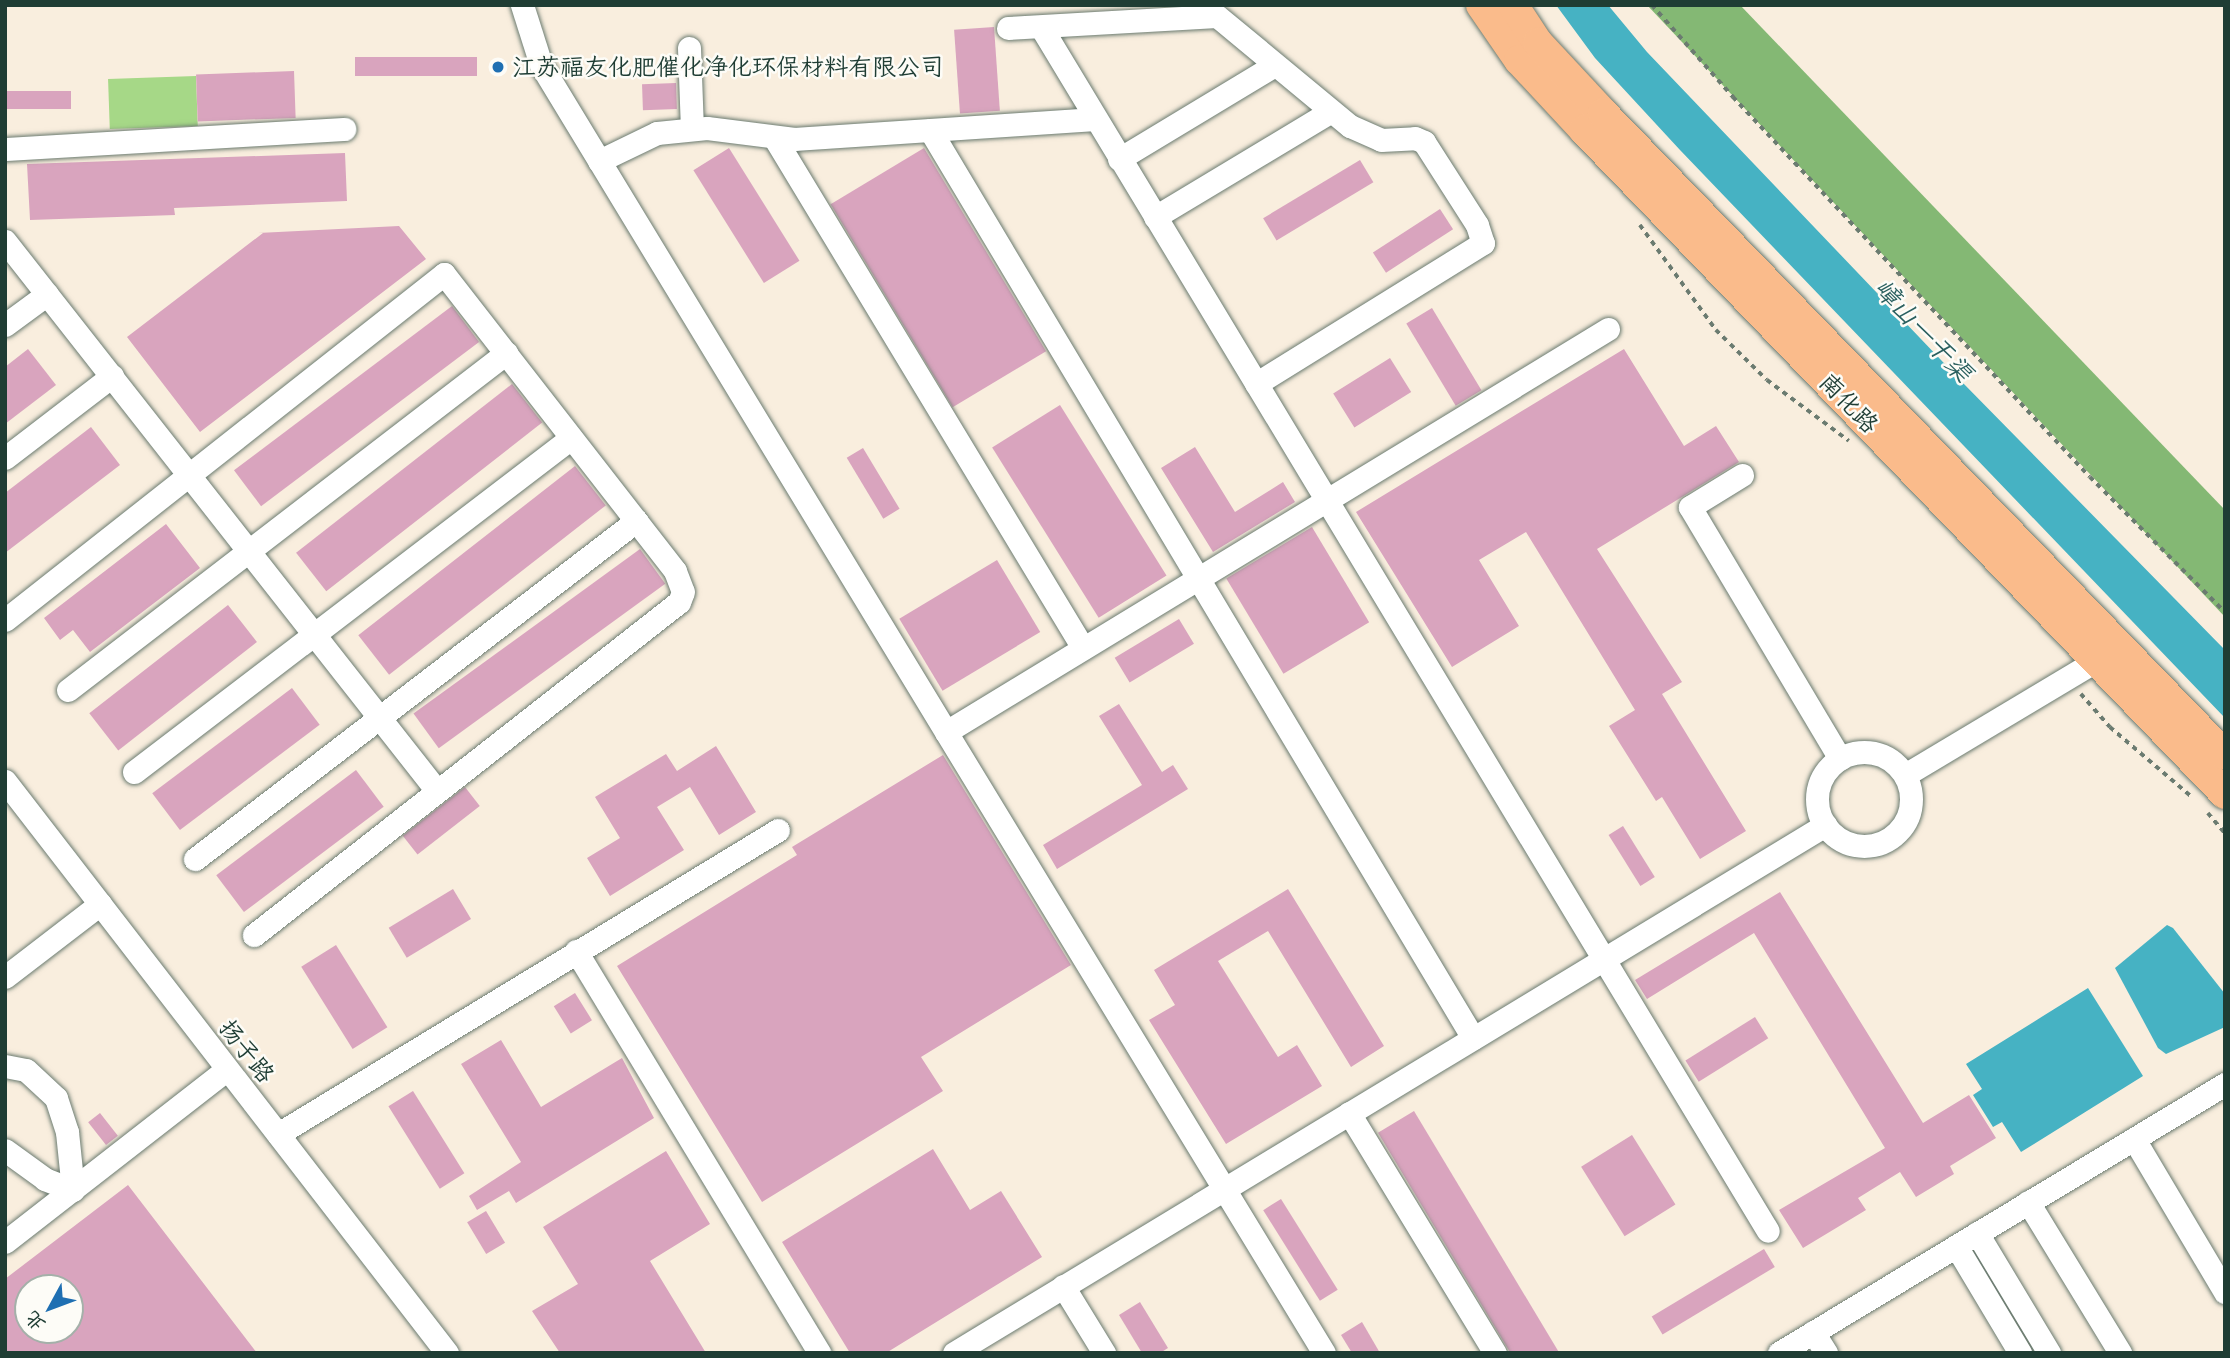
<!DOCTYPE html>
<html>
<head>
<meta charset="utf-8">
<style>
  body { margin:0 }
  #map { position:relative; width:2230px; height:1358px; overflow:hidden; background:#f9eede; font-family:Delius,"LXGW WenKai TC",sans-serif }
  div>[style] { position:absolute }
  .green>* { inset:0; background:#a6d887; transform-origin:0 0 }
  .forest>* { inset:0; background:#84b874 }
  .water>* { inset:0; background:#46b2c3 }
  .building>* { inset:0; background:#d9a4be; transform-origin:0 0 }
  .path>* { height:3.5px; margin-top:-1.75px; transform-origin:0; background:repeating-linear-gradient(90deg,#6b7b70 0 5px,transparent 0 10px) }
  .roads { filter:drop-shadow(0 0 2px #6b7b70) drop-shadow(0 0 2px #6b7b70) }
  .minor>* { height:23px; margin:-11.5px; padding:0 11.5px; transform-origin:11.5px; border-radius:11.5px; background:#fff }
  .minor>.ring { margin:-11.5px; padding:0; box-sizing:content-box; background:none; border:23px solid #fff; border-radius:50% }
  .major>* { height:30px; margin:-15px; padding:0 15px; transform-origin:15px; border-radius:15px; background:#fabb8b }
  .dots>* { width:19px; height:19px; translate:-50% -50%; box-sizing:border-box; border:4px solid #fdfcf7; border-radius:50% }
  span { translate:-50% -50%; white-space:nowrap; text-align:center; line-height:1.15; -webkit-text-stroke:5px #fdfcf7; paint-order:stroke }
  .poi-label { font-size:24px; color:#1f3d34 }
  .left { translate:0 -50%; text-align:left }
  .street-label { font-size:24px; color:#1f3d34 }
  .water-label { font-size:26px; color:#2b605f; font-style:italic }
  .frame { position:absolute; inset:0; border:7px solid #1f3d34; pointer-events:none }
  .north { position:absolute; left:14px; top:1274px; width:70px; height:70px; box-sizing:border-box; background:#fdfcf7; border:2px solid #a4b0a9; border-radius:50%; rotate:229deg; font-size:19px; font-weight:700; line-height:28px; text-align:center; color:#1f3d34 }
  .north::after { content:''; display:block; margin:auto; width:24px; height:32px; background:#1f6fb2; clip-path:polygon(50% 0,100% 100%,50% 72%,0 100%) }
</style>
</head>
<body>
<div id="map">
  <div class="green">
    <i style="left:196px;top:76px;width:50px;height:88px;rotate:88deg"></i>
  </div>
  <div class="forest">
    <i style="clip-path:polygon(1647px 5px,1740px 5px,2225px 510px,2225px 617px)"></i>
  </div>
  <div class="water">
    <i style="clip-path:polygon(1556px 5px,1608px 5px,1647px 52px,1962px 382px,2225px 650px,2225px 718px,1680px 150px,1595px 58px)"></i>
    <i style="clip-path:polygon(2167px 925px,2173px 928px,2225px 994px,2225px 1027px,2166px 1054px,2158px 1048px,2115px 968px)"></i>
    <i style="clip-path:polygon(2088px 988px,2143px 1076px,2021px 1152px,2002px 1122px,1993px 1127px,1973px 1095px,1982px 1089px,1966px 1064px)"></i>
  </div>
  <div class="building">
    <i style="left:994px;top:27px;width:84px;height:40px;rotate:86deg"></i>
    <i style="left:477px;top:57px;width:19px;height:122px;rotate:90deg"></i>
    <i style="left:294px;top:71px;width:47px;height:98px;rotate:88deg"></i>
    <i style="left:676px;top:83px;width:26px;height:34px;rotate:88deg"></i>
    <i style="left:71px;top:91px;width:18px;height:66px;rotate:90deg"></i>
    <i style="left:729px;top:148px;width:133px;height:42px;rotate:58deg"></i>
    <i style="left:924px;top:148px;width:237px;height:109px;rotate:59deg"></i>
    <i style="clip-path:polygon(345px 153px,347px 201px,174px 208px,175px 215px,30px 220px,27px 164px)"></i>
    <i style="left:1360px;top:160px;width:26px;height:113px;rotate:59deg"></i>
    <i style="left:1440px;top:209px;width:24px;height:80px;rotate:57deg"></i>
    <i style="clip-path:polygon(399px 226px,426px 259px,200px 432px,127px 337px,263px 233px,258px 233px)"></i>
    <i style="left:452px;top:306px;width:45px;height:273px;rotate:53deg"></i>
    <i style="left:1432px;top:308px;width:96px;height:30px;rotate:59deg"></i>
    <i style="clip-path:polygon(28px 349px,56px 385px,5px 424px,5px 367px)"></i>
    <i style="clip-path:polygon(1624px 349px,1684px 446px,1716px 426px,1739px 462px,1597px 549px,1682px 682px,1662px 694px,1746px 831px,1700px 859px,1662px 797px,1656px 801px,1609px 726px,1635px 710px,1526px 532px,1479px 560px,1519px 626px,1452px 667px,1356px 512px)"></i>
    <i style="left:1390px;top:358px;width:40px;height:67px;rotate:58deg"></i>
    <i style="left:512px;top:384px;width:49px;height:274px;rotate:52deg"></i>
    <i style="left:1060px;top:405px;width:201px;height:80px;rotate:58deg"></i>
    <i style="clip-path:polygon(91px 427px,120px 465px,5px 553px,5px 493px)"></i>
    <i style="clip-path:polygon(1195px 447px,1235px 512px,1283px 482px,1295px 502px,1213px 552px,1161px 468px)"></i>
    <i style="left:863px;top:448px;width:71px;height:19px;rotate:59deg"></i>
    <i style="left:575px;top:466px;width:50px;height:275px;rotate:52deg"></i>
    <i style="clip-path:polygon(166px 524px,200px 568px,90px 652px,73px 630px,60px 640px,44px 618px)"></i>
    <i style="left:1312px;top:527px;width:111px;height:100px;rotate:59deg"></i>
    <i style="left:640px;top:549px;width:43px;height:280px;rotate:54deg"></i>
    <i style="left:997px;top:560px;width:84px;height:114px;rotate:59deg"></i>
    <i style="left:228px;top:605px;width:47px;height:176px;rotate:52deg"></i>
    <i style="left:1179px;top:619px;width:29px;height:75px;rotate:59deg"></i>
    <i style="left:292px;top:688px;width:46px;height:175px;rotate:53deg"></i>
    <i style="clip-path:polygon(1119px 704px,1162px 772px,1173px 765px,1188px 789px,1057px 869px,1043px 845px,1142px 785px,1099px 716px)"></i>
    <i style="clip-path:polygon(716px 746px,756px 812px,719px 835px,690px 787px,657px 807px,684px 850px,610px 896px,587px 858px,620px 838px,595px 797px,666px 754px,677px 771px)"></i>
    <i style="clip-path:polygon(943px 755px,1071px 965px,921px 1057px,943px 1091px,762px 1202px,617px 966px,797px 855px,792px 847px)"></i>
    <i style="left:356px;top:770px;width:46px;height:175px;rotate:53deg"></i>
    <i style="left:465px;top:787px;width:24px;height:79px;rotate:52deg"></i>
    <i style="left:1623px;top:826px;width:60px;height:17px;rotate:58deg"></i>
    <i style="left:453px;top:889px;width:35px;height:75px;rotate:59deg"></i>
    <i style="clip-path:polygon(1288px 889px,1384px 1046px,1351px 1067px,1268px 931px,1218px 961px,1278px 1057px,1297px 1045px,1322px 1086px,1226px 1144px,1149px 1020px,1175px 1005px,1154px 970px)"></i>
    <i style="clip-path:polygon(1780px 892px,1923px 1123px,1969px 1095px,1996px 1138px,1950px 1166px,1954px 1174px,1916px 1197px,1900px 1172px,1858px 1198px,1866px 1210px,1803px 1248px,1779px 1210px,1885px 1148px,1754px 933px,1647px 999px,1635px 980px)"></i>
    <i style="left:336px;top:945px;width:97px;height:41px;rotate:58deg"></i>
    <i style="left:575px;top:993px;width:32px;height:25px;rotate:58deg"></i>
    <i style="left:1755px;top:1017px;width:25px;height:82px;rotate:58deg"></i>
    <i style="clip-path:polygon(501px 1040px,541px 1107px,622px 1058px,654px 1118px,516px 1203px,509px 1191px,477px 1210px,469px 1196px,521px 1162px,461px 1064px)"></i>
    <i style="left:413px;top:1091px;width:97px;height:29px;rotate:58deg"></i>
    <i style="left:1414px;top:1111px;width:284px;height:42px;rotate:59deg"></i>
    <i style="left:100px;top:1113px;width:29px;height:15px;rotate:52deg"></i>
    <i style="left:1632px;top:1135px;width:82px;height:60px;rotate:58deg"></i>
    <i style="clip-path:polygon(933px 1149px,970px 1210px,1001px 1191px,1042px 1257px,886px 1353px,850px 1353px,782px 1242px)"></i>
    <i style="clip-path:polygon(666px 1151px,710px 1224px,650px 1261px,706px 1353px,560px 1353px,532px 1311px,578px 1284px,543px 1227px)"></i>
    <i style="clip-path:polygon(evenodd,128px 1185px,257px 1353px,9px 1353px,5px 1348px,5px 1279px,128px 1185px,28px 1288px,70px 1288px,70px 1330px,28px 1330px,28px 1288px)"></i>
    <i style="left:1281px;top:1199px;width:107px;height:21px;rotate:58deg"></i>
    <i style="left:486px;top:1211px;width:37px;height:22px;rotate:59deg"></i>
    <i style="left:1764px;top:1249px;width:21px;height:131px;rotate:59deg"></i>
    <i style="clip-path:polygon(1140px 1302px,1168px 1348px,1160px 1353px,1142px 1353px,1119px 1315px)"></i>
    <i style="clip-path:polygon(1362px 1322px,1380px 1353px,1352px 1353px,1341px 1335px)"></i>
  </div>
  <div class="path">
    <i style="left:1652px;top:5px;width:123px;rotate:48.6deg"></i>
    <i style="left:1733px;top:97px;width:521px;rotate:46.79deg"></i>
    <i style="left:2090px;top:477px;width:191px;rotate:45deg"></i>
    <i style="left:1640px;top:225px;width:130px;rotate:54.1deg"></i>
    <i style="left:1716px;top:330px;width:71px;rotate:44.4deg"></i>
    <i style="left:1767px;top:380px;width:102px;rotate:36.6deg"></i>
    <i style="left:2081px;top:694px;width:44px;rotate:48.7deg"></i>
    <i style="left:2110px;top:727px;width:109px;rotate:40.5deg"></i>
    <i style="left:2208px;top:813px;width:26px;rotate:50deg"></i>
  </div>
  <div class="roads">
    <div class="minor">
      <i style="left:522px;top:5px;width:63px;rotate:72.4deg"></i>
      <i style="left:541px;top:65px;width:780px;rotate:58.73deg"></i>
      <i style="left:946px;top:732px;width:775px;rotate:-31.33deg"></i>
      <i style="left:1041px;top:27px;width:1406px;rotate:58.88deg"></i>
      <i style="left:1008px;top:28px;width:209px;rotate:-3.3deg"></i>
      <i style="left:1217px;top:16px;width:173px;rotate:39.6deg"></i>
      <i style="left:1350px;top:126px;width:34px;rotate:24deg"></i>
      <i style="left:1381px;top:140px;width:34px;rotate:-3deg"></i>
      <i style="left:1415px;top:138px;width:10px;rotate:24deg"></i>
      <i style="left:1424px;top:142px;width:98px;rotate:57.4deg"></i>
      <i style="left:1477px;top:225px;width:19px;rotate:72deg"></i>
      <i style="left:1483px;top:243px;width:267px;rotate:148.2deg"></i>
      <i style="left:689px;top:48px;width:81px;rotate:87.9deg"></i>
      <i style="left:930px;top:130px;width:1058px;rotate:59.12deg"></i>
      <i style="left:774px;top:137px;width:597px;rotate:58.84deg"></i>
      <i style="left:5px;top:149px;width:340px;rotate:-3.4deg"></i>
      <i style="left:1119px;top:159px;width:182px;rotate:-31.1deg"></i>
      <i style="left:599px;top:161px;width:64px;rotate:-25.8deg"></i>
      <i style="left:657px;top:133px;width:50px;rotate:-5.7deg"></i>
      <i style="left:707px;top:128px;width:88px;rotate:7.2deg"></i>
      <i style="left:794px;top:139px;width:302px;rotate:-3.8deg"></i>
      <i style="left:1155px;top:217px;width:204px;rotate:-31deg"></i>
      <i style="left:5px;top:241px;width:699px;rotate:51.85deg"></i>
      <i style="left:5px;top:325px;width:52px;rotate:-36.4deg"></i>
      <i style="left:5px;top:458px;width:135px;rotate:-37.5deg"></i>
      <i style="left:1742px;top:475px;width:61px;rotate:148.4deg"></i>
      <i style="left:1690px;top:507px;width:293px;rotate:59.2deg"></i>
      <i style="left:5px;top:620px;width:559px;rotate:-38.24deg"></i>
      <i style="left:444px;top:274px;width:376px;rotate:52.1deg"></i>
      <i style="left:675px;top:571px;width:22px;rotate:69deg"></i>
      <i style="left:683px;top:592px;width:11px;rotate:112deg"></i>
      <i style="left:679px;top:602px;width:540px;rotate:141.92deg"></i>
      <i style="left:68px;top:690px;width:553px;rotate:-37.57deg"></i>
      <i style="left:946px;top:732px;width:727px;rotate:58.67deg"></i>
      <i class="ring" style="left:1817px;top:752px;width:71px;height:71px"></i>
      <i style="left:134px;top:772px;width:550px;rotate:-37.39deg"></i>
      <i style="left:1905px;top:775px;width:238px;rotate:-30.9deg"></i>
      <i style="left:5px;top:781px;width:723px;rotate:52.31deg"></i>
      <i style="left:195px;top:859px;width:556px;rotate:-37.47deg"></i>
      <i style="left:576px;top:951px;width:470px;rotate:58.8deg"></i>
      <i style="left:5px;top:977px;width:120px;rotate:-37.5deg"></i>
      <i style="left:5px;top:1066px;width:21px;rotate:11deg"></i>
      <i style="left:26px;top:1070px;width:41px;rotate:43deg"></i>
      <i style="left:56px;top:1098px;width:36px;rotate:72deg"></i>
      <i style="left:67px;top:1132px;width:58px;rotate:84.1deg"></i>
      <i style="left:73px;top:1190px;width:30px;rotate:-159deg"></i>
      <i style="left:45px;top:1179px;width:49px;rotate:-144.1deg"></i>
      <i style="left:1349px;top:1113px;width:281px;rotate:58.7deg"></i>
      <i style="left:278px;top:1134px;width:585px;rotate:-31.3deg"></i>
      <i style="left:2134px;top:1139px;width:178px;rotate:59.3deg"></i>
      <i style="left:2028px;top:1202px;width:177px;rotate:58.6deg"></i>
      <i style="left:1977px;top:1233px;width:140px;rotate:59deg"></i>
      <i style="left:5px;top:1242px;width:281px;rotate:-37.9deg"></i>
      <i style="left:1956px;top:1246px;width:125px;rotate:59.1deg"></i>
      <i style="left:1063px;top:1286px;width:79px;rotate:58.5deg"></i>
      <i style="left:1813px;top:1332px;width:25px;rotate:58deg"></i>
      <i style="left:954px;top:1353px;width:1019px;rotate:-31.22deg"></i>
      <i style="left:1779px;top:1353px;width:521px;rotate:-31.1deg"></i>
    </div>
    <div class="major">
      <i style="left:1481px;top:5px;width:67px;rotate:55.4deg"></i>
      <i style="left:1519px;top:60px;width:96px;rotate:47.1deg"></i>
      <i style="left:1584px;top:130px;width:923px;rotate:46.01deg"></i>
      <i style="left:1513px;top:5px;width:45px;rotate:56.7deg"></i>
      <i style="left:1538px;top:43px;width:96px;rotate:47.1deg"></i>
      <i style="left:1603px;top:113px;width:894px;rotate:45.91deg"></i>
    </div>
  </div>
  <div class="dots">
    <i style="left:498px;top:67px;background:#1f6fb2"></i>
  </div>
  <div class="poi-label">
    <span class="left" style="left:512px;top:67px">江苏福友化肥催化净化环保材料有限公司</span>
  </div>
  <div class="street-label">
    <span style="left:1849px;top:403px;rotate:46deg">南化路</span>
    <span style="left:247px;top:1051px;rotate:52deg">扬子路</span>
  </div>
  <div class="water-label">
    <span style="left:1923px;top:330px;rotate:47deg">嶂山一干渠</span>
  </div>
  <div class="frame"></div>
  <div class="north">北</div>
</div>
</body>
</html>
